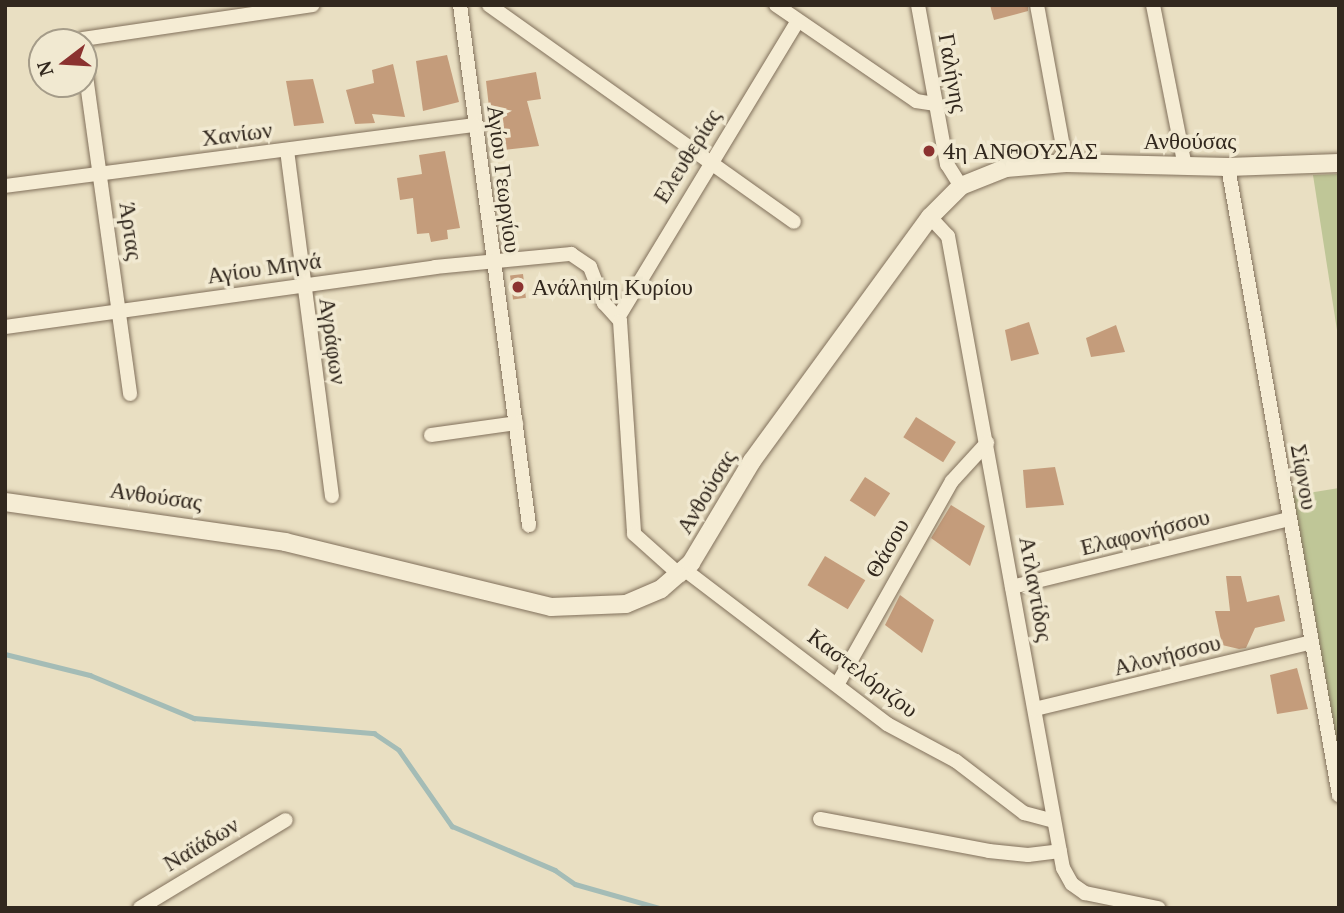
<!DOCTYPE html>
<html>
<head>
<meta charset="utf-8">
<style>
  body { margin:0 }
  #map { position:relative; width:1344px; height:913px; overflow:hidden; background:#e9dfc2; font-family:"PT Serif",serif }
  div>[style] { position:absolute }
  .green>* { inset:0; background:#bfc697 }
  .stream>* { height:4.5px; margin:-2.25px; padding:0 2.25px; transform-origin:2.25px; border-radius:2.25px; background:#a4bcb6 }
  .building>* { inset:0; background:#c49c7b; transform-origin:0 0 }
  .roads { filter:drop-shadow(0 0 2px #81705b) drop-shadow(0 0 2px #81705b) }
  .minor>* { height:14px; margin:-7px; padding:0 7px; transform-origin:7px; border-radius:7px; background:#f5ecd4 }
  .tertiary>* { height:18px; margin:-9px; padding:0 9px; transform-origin:9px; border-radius:9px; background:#f5ecd4 }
  .dots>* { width:19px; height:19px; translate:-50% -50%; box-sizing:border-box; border:4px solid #f1e9d1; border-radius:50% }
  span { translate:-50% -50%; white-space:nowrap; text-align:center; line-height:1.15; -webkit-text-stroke:7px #f1e9d1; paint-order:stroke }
  .street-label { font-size:23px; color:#32281e }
  .poi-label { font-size:23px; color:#32281e }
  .left { translate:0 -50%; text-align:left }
  .frame { position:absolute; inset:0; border:7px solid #32281e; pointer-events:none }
  .north { position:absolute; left:28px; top:28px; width:70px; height:70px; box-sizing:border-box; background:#f1e9d1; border:2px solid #a59c89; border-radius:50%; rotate:253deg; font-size:19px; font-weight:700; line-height:28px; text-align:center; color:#32281e }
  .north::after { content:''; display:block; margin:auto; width:24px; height:32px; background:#8b3230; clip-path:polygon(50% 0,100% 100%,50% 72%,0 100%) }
</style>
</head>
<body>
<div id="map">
  <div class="green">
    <i style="clip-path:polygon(1339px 174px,1339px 343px,1313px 175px)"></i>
    <i style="clip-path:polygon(1339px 488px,1339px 775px,1290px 496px)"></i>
  </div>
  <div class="stream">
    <i style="left:5px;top:654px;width:88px;rotate:13.9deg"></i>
    <i style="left:90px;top:675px;width:113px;rotate:22.5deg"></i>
    <i style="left:194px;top:718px;width:181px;rotate:4.8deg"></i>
    <i style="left:374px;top:733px;width:30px;rotate:34deg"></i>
    <i style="left:399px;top:750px;width:93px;rotate:55.1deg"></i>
    <i style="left:452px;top:826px;width:112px;rotate:23.1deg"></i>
    <i style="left:555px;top:870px;width:24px;rotate:35deg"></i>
    <i style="left:575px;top:884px;width:87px;rotate:15.9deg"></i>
  </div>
  <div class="building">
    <i style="clip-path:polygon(990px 5px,1028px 5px,1028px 11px,994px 20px)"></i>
    <i style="clip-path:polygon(447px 55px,459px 102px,423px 111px,416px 61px)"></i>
    <i style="clip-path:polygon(393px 64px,405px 117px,372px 114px,375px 123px,355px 124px,346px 90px,374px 83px,372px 70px)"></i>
    <i style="clip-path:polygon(536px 72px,541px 99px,527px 101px,539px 146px,494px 151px,486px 81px)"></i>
    <i style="clip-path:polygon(313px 79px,324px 123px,294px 126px,286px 81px)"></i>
    <i style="clip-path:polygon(445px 151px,460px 228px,447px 230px,448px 239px,431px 242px,429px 233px,417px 234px,413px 198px,400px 200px,397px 178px,422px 174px,419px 155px)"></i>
    <i style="left:523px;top:274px;width:24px;height:13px;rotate:83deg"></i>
    <i style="clip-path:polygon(1029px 322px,1039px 354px,1011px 361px,1005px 330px)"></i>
    <i style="clip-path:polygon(1116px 325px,1125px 352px,1091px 357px,1086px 338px)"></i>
    <i style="left:916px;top:417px;width:47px;height:24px;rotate:32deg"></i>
    <i style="clip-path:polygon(1055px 467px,1064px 505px,1026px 508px,1023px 470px)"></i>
    <i style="left:865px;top:477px;width:30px;height:28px;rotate:33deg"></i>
    <i style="clip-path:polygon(951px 505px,985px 526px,970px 566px,931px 538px)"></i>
    <i style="left:825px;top:556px;width:47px;height:34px;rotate:31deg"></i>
    <i style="clip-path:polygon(1226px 576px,1241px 576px,1247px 602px,1279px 595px,1285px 621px,1255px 628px,1246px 648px,1239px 649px,1222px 645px,1215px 611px,1230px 611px)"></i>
    <i style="clip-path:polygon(900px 595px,934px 620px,922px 653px,885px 625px)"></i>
    <i style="clip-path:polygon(1297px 668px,1308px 709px,1277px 714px,1270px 675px)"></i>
  </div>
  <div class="roads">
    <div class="minor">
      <i style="left:460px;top:5px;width:525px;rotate:82.44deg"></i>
      <i style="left:489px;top:5px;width:374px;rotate:35.4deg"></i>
      <i style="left:776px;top:5px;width:170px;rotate:34.4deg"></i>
      <i style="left:916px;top:101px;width:20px;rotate:9deg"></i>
      <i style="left:918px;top:5px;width:162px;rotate:79.7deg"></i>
      <i style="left:947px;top:164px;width:26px;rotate:58deg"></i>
      <i style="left:1037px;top:5px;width:161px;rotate:79.6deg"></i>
      <i style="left:1153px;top:5px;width:165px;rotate:78.8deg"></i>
      <i style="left:83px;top:39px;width:232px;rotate:-8.4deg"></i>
      <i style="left:86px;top:76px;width:321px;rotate:82.1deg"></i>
      <i style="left:287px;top:150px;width:349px;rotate:82.6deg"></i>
      <i style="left:1228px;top:167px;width:638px;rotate:79.98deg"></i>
      <i style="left:5px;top:186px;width:473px;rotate:-7.4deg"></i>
      <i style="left:930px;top:217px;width:26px;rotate:47deg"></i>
      <i style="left:948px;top:236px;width:642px;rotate:79.69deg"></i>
      <i style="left:1063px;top:868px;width:18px;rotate:61deg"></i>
      <i style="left:1072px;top:884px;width:16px;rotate:35deg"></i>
      <i style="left:1085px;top:893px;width:75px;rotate:11.6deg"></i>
      <i style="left:619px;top:316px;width:344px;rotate:-58.8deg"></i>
      <i style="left:5px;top:327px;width:434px;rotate:-7.9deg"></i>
      <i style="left:435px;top:267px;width:137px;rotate:-5.5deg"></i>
      <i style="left:571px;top:254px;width:23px;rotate:34deg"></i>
      <i style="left:590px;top:267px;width:39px;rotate:69deg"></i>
      <i style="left:604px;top:303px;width:24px;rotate:48deg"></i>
      <i style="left:620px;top:321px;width:213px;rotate:86.2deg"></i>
      <i style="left:634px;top:534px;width:62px;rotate:41.7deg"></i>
      <i style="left:431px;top:435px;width:86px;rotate:-8deg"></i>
      <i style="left:685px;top:570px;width:254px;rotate:37.3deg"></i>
      <i style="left:887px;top:724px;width:78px;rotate:28.2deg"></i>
      <i style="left:956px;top:761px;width:86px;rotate:37.4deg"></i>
      <i style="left:1024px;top:813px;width:31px;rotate:15deg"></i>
      <i style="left:1012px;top:587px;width:284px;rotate:-13.8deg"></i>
      <i style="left:837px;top:685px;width:234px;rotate:-60.6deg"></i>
      <i style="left:952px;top:481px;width:52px;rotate:-47.4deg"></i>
      <i style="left:1035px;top:709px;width:284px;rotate:-13.6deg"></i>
      <i style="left:820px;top:819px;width:172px;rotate:10.7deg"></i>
      <i style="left:989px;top:851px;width:39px;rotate:6deg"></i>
      <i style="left:1028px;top:855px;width:32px;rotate:-7deg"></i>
      <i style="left:140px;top:908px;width:170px;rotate:-31.1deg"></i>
    </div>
    <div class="tertiary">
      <i style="left:5px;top:502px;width:283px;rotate:8.1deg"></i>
      <i style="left:285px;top:542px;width:274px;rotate:13.7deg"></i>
      <i style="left:551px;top:607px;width:75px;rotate:-2.3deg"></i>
      <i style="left:626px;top:604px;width:38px;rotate:-23deg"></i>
      <i style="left:661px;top:589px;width:40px;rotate:-41deg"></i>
      <i style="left:691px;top:563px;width:119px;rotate:-59.1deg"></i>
      <i style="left:752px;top:461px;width:302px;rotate:-53.9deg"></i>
      <i style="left:930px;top:217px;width:44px;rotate:-45deg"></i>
      <i style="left:961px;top:186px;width:48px;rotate:-21.8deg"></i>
      <i style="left:1006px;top:168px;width:60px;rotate:-4.8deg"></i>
      <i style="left:1066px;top:163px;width:162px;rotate:1.4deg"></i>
      <i style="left:1228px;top:167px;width:111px;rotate:-2.1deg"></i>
    </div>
  </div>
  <div class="dots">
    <i style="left:929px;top:151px;background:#8b3230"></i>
    <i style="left:518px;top:287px;background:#8b3230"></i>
  </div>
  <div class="street-label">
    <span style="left:953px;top:73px;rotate:80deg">Γαλήνης</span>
    <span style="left:237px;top:134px;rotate:-7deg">Χανίων</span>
    <span style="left:1190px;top:141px">Ανθούσας</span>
    <span style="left:687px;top:156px;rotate:-58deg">Ελευθερίας</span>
    <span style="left:504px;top:179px;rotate:83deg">Αγίου Γεωργίου</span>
    <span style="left:131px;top:231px;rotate:82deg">Άρτας</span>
    <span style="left:264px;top:268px;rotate:-8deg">Αγίου Μηνά</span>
    <span style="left:333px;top:341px;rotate:82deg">Αγράφων</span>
    <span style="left:1304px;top:477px;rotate:80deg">Σίφνου</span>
    <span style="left:706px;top:492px;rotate:-59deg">Ανθούσας</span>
    <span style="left:156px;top:496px;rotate:8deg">Ανθούσας</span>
    <span style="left:1145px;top:532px;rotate:-14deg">Ελαφονήσσου</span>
    <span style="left:887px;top:548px;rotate:-60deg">Θάσου</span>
    <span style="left:1036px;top:589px;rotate:80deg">Ατλαντίδος</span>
    <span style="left:1167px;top:655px;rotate:-14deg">Αλονήσσου</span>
    <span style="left:863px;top:673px;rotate:37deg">Καστελόριζου</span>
    <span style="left:201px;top:844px;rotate:-31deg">Ναϊάδων</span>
  </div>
  <div class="poi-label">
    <span class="left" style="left:943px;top:151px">4η ΑΝΘΟΥΣΑΣ</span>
    <span class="left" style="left:532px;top:287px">Ανάληψη Κυρίου</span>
  </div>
  <div class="frame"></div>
  <div class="north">N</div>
</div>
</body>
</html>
